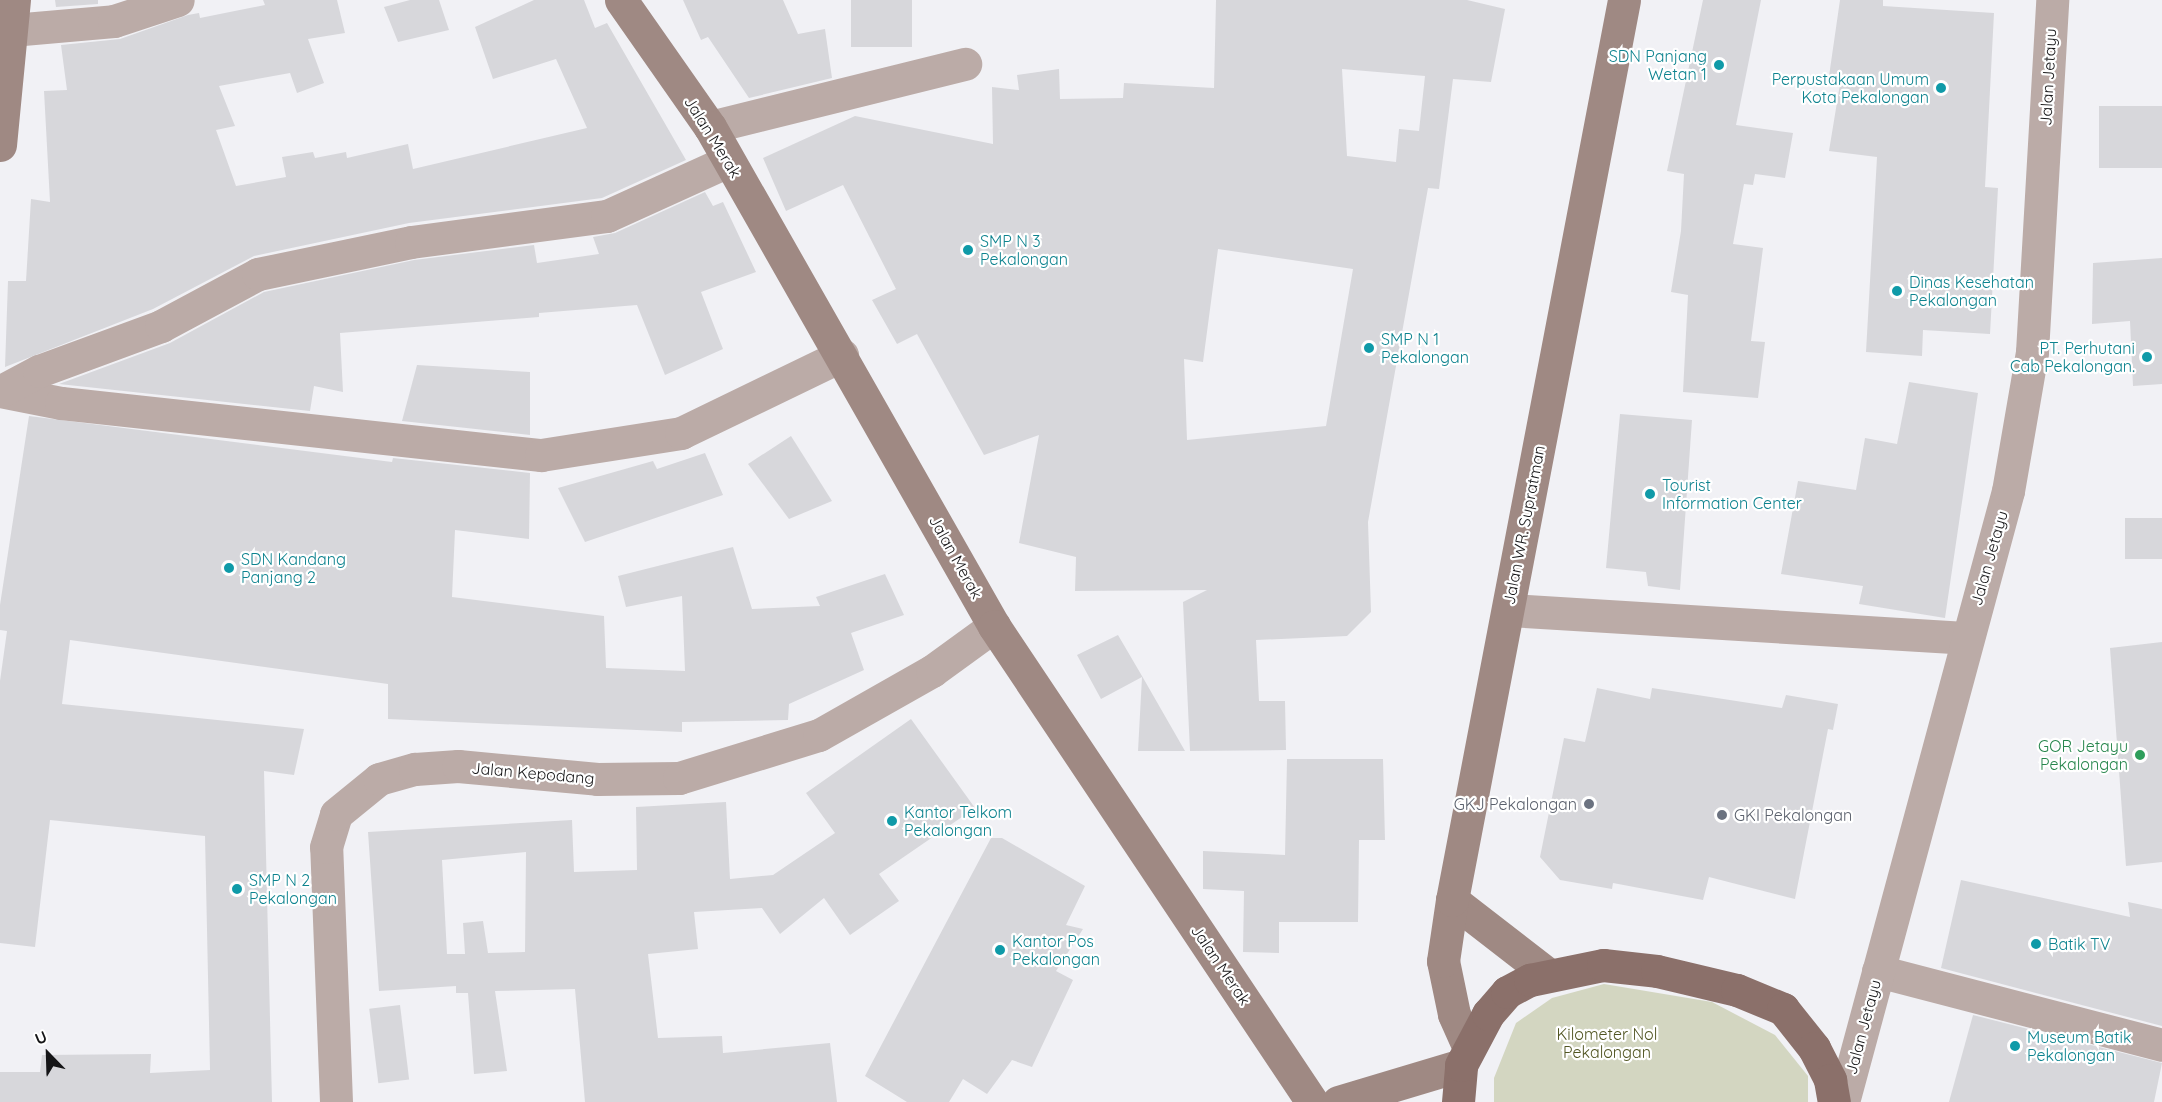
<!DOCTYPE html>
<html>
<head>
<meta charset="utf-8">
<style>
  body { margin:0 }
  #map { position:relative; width:2162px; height:1102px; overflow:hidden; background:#f1f1f5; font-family:Quicksand,sans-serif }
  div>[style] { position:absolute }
  .green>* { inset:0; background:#d3d6c1 }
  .building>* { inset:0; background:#d7d7db; transform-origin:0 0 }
  .street>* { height:33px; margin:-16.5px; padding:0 16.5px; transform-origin:16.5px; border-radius:16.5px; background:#bbaba7 }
  .secondary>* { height:33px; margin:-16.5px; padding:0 16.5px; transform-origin:16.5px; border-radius:16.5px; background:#9f8983 }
  .primary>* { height:33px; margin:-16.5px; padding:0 16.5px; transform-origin:16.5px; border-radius:16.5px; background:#8b706a }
  .dots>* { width:16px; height:16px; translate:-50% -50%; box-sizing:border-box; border:3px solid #fff; border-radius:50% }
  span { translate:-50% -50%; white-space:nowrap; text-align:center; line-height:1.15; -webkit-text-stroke:4.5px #fff; paint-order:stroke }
  .culture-label { font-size:16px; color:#0d838f }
  .right { translate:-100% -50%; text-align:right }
  .left { translate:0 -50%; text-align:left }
  .street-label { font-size:16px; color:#151517 }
  .leisure-label { font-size:16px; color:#27864d }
  .worship-label { font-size:16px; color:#5b616d }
  .park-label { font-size:16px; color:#515522 }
  .north { position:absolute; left:18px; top:1024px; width:60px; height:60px; -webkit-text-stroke:4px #fff; paint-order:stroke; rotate:337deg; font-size:16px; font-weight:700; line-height:24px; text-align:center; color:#151517 }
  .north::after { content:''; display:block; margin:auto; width:21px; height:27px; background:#151517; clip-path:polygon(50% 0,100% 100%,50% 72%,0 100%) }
</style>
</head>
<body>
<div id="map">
  <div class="green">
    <i style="clip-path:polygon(1604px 984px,1712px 1002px,1775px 1035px,1808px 1076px,1808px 1102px,1494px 1102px,1494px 1078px,1516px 1023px,1552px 998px)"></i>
  </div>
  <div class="building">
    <i style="clip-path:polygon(55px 0,98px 0,98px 4px,56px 7px)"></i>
    <i style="clip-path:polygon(263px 0,337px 0,345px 33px,308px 39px,324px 83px,297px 93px,290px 73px,219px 86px,235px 126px,216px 130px,236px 186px,286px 177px,282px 157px,313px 152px,315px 158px,346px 152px,347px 158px,408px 144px,413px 169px,587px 128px,556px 59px,493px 79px,475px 27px,534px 0,584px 0,595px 28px,607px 23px,686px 160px,602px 198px,409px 223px,254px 256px,153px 309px,5px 367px,8px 281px,26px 281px,31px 199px,50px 202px,44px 91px,67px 90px,61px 45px,120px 39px,188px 15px,199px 13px,200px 18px,265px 5px)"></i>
    <i style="clip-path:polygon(410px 0,439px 0,449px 30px,398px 42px,384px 7px)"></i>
    <i style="clip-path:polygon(683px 0,783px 0,798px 34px,825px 29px,832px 78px,749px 98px,708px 37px,701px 40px)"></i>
    <i style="left:851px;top:0;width:61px;height:47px"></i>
    <i style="clip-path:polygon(evenodd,1216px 0,1467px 0,1505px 9px,1491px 82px,1453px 79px,1439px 189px,1428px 188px,1368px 522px,1371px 612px,1347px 636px,1256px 640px,1259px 701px,1285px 701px,1286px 750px,1190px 751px,1183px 602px,1207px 590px,1075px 591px,1076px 557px,1019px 543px,1039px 435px,984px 455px,917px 334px,897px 344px,872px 300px,896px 289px,843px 185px,786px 211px,763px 158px,855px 116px,993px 144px,992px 87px,1019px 90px,1017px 75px,1059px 69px,1060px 99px,1123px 98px,1124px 83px,1214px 88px,1216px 0,1342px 69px,1425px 76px,1419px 131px,1399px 129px,1396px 162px,1347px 156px,1342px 69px,1216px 0,1218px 249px,1353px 269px,1326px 426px,1187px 440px,1184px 359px,1203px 362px,1218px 249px)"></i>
    <i style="clip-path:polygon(1703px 0,1761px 0,1736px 125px,1793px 133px,1785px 178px,1755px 174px,1753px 185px,1744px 184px,1733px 244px,1763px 248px,1751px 341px,1765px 342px,1758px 398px,1683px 392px,1688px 295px,1671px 292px,1681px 231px,1684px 174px,1667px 171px)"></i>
    <i style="clip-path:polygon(1840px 0,1883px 0,1883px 6px,1994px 13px,1985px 187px,1998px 188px,1990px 334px,1923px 330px,1922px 356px,1866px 352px,1877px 157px,1829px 151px,1840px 84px,1828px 83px)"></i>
    <i style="left:2162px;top:106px;width:62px;height:63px;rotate:90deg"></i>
    <i style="clip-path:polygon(705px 192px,713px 206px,723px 202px,756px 272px,701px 292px,723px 349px,665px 375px,637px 305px,539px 313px,539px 317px,340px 333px,343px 392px,314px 386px,310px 411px,59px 384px,170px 343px,264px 292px,414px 260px,534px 245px,537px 263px,599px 254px,593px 237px,615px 233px)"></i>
    <i style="clip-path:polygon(2162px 258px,2162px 384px,2133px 386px,2130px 321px,2092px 324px,2093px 263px)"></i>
    <i style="clip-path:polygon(417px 365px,530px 372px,530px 435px,402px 421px)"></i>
    <i style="clip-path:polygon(1909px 382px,1978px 393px,1945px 618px,1859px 604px,1863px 586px,1781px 574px,1798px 481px,1856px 490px,1865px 438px,1897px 444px)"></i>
    <i style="clip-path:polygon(1620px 414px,1692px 420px,1680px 590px,1648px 586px,1646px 572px,1606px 568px)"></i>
    <i style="clip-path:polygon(29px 416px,392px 462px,393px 458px,530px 473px,529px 539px,455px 530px,452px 597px,604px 616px,606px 668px,685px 671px,682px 596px,626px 607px,618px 576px,733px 547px,752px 609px,820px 606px,816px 597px,885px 574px,904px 615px,851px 633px,864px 670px,789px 704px,788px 720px,682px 722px,682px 732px,388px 719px,388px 684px,70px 640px,62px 704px,304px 729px,294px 775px,264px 771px,272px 1102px,0 1102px,0 1072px,40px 1072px,42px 1055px,151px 1054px,150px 1073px,210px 1070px,205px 836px,50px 820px,35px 947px,0 943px,0 681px,7px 631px,0 630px,0 605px)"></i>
    <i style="clip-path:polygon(791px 436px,832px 501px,789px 519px,748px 464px)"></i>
    <i style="clip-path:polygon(705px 453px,723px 495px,585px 542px,558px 488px,653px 461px,657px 469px)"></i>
    <i style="left:2162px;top:518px;width:41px;height:37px;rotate:90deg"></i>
    <i style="clip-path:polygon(1118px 635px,1142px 676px,1185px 751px,1138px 751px,1142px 677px,1101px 699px,1077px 655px)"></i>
    <i style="clip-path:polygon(2162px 642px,2162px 862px,2126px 866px,2110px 648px)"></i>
    <i style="clip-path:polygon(1597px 688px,1650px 699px,1652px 688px,1782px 708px,1786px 695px,1838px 704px,1833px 730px,1828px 729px,1795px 899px,1709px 877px,1703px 900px,1613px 883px,1612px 889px,1560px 880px,1540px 857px,1564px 738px,1585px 742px)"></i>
    <i style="clip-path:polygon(evenodd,911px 719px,975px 808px,879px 874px,899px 901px,850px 935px,824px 898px,780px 934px,762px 908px,694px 912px,698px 949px,648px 954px,658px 1038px,722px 1036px,723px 1053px,830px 1043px,837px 1102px,585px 1102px,575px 989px,495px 991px,507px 1071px,474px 1074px,468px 993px,456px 993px,456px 986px,379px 991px,368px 832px,572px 820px,574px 872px,637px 870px,636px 807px,726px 802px,730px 879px,773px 875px,835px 833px,806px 793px,911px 719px,526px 852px,525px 952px,488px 953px,483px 921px,463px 923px,465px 954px,447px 954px,442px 860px,526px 852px)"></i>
    <i style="clip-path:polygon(1287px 759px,1383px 759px,1385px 840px,1359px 840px,1358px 922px,1279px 922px,1279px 953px,1243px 952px,1244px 891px,1203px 889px,1203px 851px,1285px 855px)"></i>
    <i style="clip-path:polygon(991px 838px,1002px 838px,1085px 886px,1066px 925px,1083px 929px,1056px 971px,1073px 980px,1032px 1067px,1012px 1060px,987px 1094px,963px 1079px,949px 1102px,907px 1102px,865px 1076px)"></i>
    <i style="clip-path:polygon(1961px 880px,2130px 917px,2128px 902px,2162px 909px,2162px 1026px,1941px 968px)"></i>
    <i style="left:400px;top:1005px;width:75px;height:31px;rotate:83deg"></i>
    <i style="clip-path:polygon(1973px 1015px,2162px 1063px,2154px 1102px,1949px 1102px)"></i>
  </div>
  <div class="street">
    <i style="left:0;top:31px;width:114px;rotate:-5deg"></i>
    <i style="left:114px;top:21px;width:67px;rotate:-18.2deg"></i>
    <i style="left:710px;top:127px;width:263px;rotate:-13.9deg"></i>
    <i style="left:0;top:391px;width:62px;rotate:11.1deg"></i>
    <i style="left:61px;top:403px;width:483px;rotate:6.2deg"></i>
    <i style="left:541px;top:455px;width:142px;rotate:-8.9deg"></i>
    <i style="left:681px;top:433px;width:179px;rotate:-25.8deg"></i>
    <i style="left:1px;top:391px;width:43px;rotate:-27.8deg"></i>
    <i style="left:39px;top:371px;width:130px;rotate:-20.2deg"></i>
    <i style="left:161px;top:326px;width:110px;rotate:-28.2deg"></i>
    <i style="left:258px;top:274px;width:156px;rotate:-11.8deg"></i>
    <i style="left:411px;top:242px;width:198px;rotate:-7.6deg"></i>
    <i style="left:607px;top:216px;width:133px;rotate:-24.4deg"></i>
    <i style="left:1509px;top:610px;width:457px;rotate:3.5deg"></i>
    <i style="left:1878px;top:971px;width:293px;rotate:14.6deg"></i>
    <i style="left:336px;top:1102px;width:255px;rotate:-92.2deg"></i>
    <i style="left:326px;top:847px;width:34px;rotate:-73deg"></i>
    <i style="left:336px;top:814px;width:55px;rotate:-39.1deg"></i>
    <i style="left:379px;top:779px;width:37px;rotate:-16deg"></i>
    <i style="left:415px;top:769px;width:43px;rotate:-4deg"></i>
    <i style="left:458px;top:766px;width:140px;rotate:5.3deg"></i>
    <i style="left:597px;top:779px;width:82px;rotate:-0.7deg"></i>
    <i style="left:679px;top:778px;width:146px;rotate:-17.1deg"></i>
    <i style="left:819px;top:735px;width:130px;rotate:-29.5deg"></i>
    <i style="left:932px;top:671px;width:77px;rotate:-36deg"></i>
    <i style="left:1843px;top:1102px;width:633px;rotate:-74.89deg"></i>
    <i style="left:2008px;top:491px;width:141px;rotate:-80.2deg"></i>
    <i style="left:2032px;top:352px;width:353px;rotate:-86.7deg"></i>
  </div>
  <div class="secondary">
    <i style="left:621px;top:0;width:155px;rotate:55deg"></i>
    <i style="left:710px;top:127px;width:574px;rotate:60.35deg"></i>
    <i style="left:994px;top:626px;width:572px;rotate:56.25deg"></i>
    <i style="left:0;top:145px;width:146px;rotate:-84.5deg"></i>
    <i style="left:1452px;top:900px;width:123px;rotate:37.7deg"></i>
    <i style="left:1469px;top:1048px;width:37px;rotate:-114deg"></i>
    <i style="left:1454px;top:1014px;width:54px;rotate:-101.7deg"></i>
    <i style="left:1443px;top:961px;width:62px;rotate:-81.6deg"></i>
    <i style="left:1452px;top:900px;width:916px;rotate:-79.18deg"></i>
    <i style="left:1338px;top:1102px;width:128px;rotate:-16.7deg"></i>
  </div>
  <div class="primary">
    <i style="left:1458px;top:1102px;width:37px;rotate:-85deg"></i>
    <i style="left:1461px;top:1065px;width:58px;rotate:-62.1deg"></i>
    <i style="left:1488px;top:1014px;width:29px;rotate:-49deg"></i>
    <i style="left:1507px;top:992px;width:26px;rotate:-28deg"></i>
    <i style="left:1530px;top:980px;width:75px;rotate:-11.6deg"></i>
    <i style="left:1603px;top:965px;width:54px;rotate:6.3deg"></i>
    <i style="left:1657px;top:971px;width:82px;rotate:13.4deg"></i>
    <i style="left:1737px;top:990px;width:50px;rotate:22.4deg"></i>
    <i style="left:1783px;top:1009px;width:50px;rotate:51.5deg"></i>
    <i style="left:1814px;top:1048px;width:36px;rotate:63deg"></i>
    <i style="left:1830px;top:1080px;width:22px;rotate:80deg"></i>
  </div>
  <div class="dots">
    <i style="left:1719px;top:65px;background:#0f9aa8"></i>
    <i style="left:1941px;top:88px;background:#0f9aa8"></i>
    <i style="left:968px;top:250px;background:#0f9aa8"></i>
    <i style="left:1897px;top:291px;background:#0f9aa8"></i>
    <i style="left:1369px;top:348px;background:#0f9aa8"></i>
    <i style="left:2147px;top:357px;background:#0f9aa8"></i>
    <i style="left:1650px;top:494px;background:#0f9aa8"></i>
    <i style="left:229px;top:568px;background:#0f9aa8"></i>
    <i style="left:2140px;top:755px;background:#2e9e5b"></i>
    <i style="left:1589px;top:804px;background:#6b7280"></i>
    <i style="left:1722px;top:815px;background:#6b7280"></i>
    <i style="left:892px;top:821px;background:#0f9aa8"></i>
    <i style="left:237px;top:889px;background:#0f9aa8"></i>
    <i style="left:2036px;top:944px;background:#0f9aa8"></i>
    <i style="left:1000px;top:950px;background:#0f9aa8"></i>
    <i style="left:2015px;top:1046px;background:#0f9aa8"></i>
  </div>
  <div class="culture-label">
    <span class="right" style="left:1707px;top:65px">SDN Panjang<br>Wetan 1</span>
    <span class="right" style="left:1929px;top:88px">Perpustakaan Umum<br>Kota Pekalongan</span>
    <span class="left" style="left:980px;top:250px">SMP N 3<br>Pekalongan</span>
    <span class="left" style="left:1909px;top:291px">Dinas Kesehatan<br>Pekalongan</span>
    <span class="left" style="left:1381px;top:348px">SMP N 1<br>Pekalongan</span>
    <span class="right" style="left:2135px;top:357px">PT. Perhutani<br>Cab Pekalongan.</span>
    <span class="left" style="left:1662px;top:494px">Tourist<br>Information Center</span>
    <span class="left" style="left:241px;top:568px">SDN Kandang<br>Panjang 2</span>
    <span class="left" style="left:904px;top:821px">Kantor Telkom<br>Pekalongan</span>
    <span class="left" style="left:249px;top:889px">SMP N 2<br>Pekalongan</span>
    <span class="left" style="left:1012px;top:950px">Kantor Pos<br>Pekalongan</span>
    <span class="left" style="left:2048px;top:944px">Batik TV</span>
    <span class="left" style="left:2027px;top:1046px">Museum Batik<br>Pekalongan</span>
  </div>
  <div class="street-label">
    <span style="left:2048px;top:77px;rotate:-87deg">Jalan Jetayu</span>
    <span style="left:713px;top:137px;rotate:58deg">Jalan Merak</span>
    <span style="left:1524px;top:525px;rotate:-79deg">Jalan WR. Supratman</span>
    <span style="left:956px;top:557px;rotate:61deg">Jalan Merak</span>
    <span style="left:1989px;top:558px;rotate:-74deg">Jalan Jetayu</span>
    <span style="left:533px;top:773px;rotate:5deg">Jalan Kepodang</span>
    <span style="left:1221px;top:965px;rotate:56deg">Jalan Merak</span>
    <span style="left:1863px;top:1027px;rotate:-75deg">Jalan Jetayu</span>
  </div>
  <div class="leisure-label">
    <span class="right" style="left:2128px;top:755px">GOR Jetayu<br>Pekalongan</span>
  </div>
  <div class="worship-label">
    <span class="right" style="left:1577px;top:804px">GKJ Pekalongan</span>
    <span class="left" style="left:1734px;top:815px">GKI Pekalongan</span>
  </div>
  <div class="park-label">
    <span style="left:1607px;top:1043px">Kilometer Nol<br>Pekalongan</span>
  </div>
  <div class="north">U</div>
</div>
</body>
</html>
